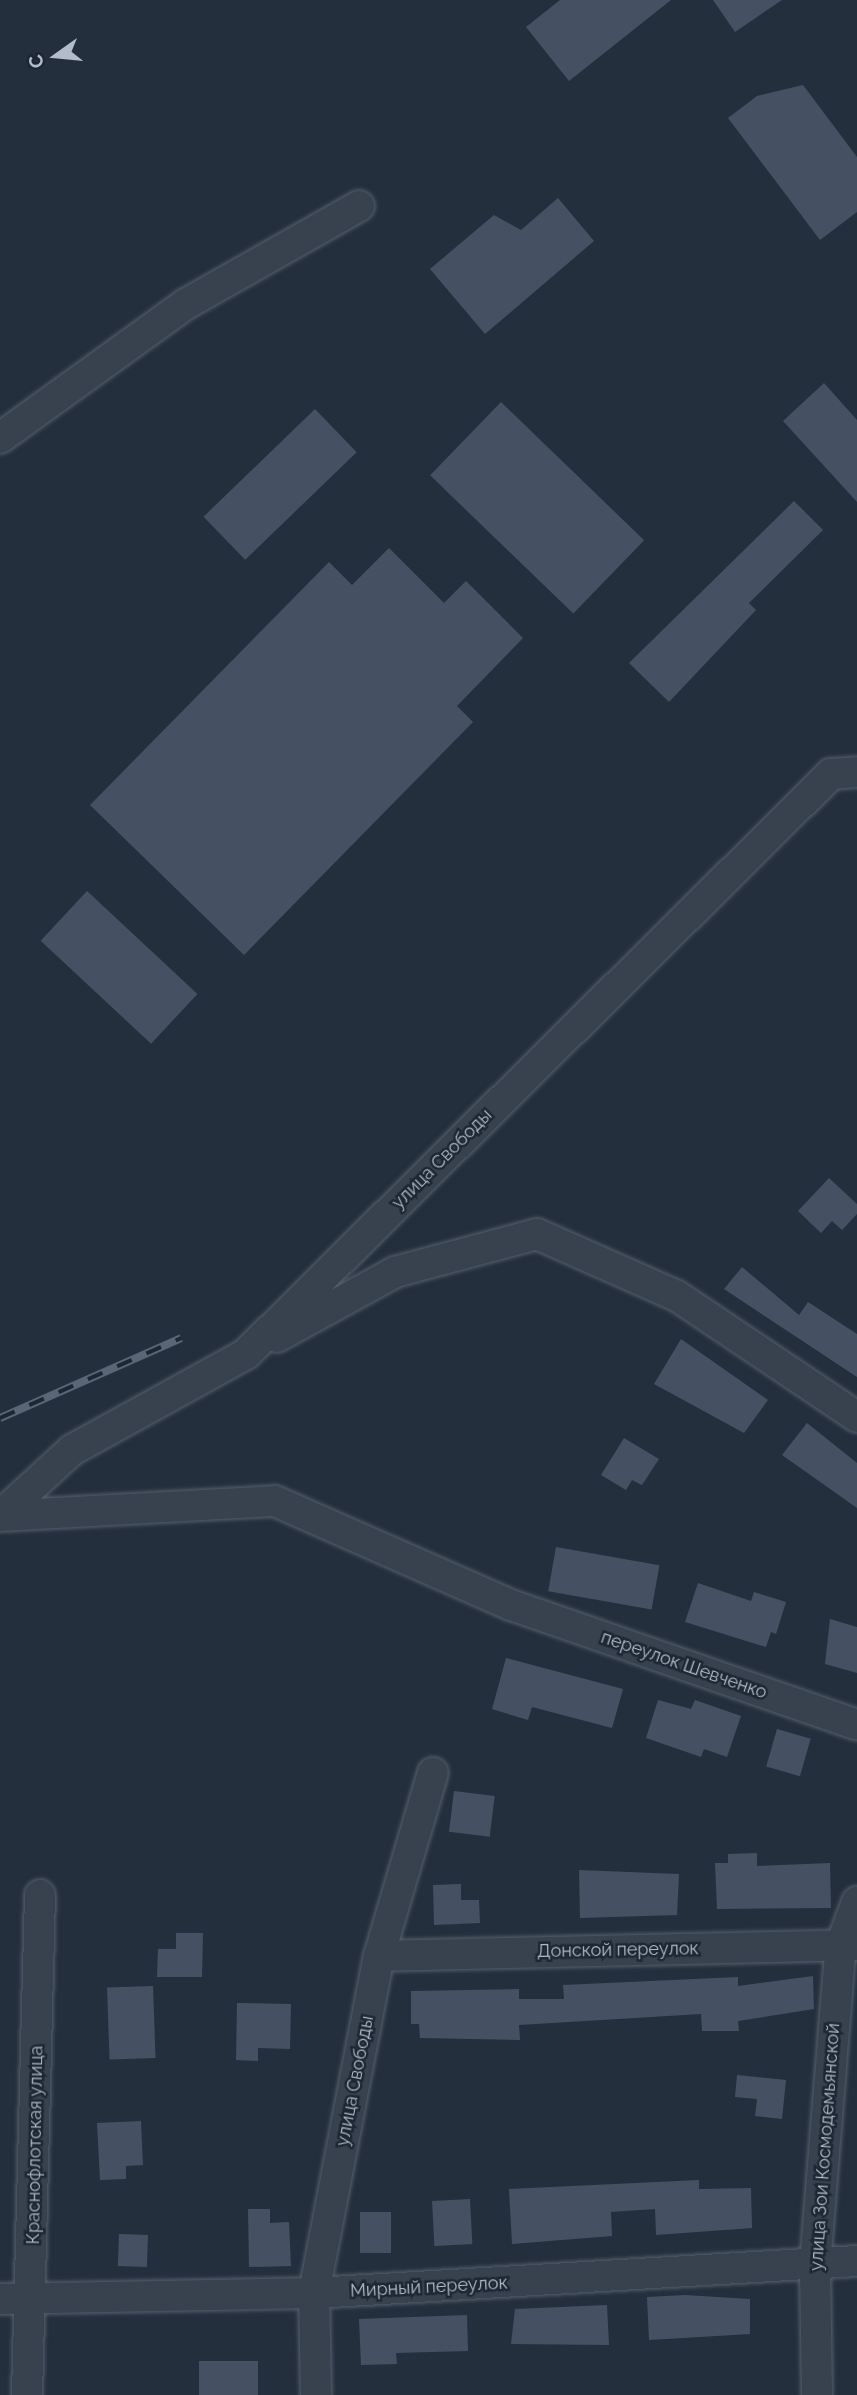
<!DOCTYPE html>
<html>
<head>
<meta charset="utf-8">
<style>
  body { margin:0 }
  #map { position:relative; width:857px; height:2395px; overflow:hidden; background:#242f3e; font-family:Raleway,sans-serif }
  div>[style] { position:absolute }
  .building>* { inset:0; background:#455162; transform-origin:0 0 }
  .roads { filter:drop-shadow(0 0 2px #565f6c) drop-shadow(0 0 2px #565f6c) }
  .street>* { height:30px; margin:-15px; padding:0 15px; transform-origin:15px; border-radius:15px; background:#38414e }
  .rail>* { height:8px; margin-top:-4px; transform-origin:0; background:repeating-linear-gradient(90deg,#1d2633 0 16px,#5a6575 0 32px); box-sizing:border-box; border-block:2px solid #5a6575 }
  span { translate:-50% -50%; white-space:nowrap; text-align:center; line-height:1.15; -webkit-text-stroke:5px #1d2633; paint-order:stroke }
  .street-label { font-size:18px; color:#b4bcc9 }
  .north { position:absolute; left:21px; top:21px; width:70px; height:70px; -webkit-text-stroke:5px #1d2633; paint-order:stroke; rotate:255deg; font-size:19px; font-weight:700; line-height:28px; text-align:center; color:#b4bcc9 }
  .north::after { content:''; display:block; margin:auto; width:24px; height:32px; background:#b4bcc9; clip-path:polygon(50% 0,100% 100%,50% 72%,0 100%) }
</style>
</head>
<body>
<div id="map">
  <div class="building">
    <i style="clip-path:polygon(560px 0,671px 0,569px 81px,526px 27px)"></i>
    <i style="clip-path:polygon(713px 0,782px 0,735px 32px)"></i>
    <i style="clip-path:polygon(803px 85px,857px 157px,857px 212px,820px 240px,728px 118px,757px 96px)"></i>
    <i style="clip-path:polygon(558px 198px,594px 241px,485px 334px,430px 269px,494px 215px,521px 230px)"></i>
    <i style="clip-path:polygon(824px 383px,857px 420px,857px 502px,783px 421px)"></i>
    <i style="left:501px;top:402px;width:199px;height:102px;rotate:44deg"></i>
    <i style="left:315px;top:409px;width:60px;height:155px;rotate:46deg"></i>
    <i style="clip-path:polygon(794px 501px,823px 530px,749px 603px,756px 610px,669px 702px,629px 663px)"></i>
    <i style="clip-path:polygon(389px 548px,444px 603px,466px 581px,523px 638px,457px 706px,473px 722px,244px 955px,90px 805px,329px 562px,352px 585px)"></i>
    <i style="left:87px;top:891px;width:151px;height:68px;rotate:43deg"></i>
    <i style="clip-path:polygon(829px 1178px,857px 1204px,857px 1214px,842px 1230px,832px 1221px,821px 1233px,798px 1211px)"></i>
    <i style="clip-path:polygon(742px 1267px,799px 1315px,808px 1302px,857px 1334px,857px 1377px,724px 1289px)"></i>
    <i style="clip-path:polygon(681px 1339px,768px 1400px,744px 1433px,654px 1384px)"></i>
    <i style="clip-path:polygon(807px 1423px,857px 1463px,857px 1508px,782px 1455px)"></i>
    <i style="clip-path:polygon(624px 1438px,659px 1459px,642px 1485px,632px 1480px,626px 1490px,601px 1475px)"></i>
    <i style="left:556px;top:1547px;width:105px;height:45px;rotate:10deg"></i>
    <i style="clip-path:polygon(698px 1583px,751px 1601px,754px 1592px,786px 1602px,776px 1634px,771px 1632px,766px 1647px,685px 1622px)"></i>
    <i style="clip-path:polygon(830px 1619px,857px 1627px,857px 1673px,825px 1664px)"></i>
    <i style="clip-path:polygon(506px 1658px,623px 1689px,612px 1728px,532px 1707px,528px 1720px,492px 1709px)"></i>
    <i style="clip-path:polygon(658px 1700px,691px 1709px,695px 1700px,741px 1716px,727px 1757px,704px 1749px,701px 1757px,646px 1738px)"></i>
    <i style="left:777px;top:1729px;width:35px;height:39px;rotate:16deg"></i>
    <i style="left:454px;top:1791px;width:41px;height:41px;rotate:7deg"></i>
    <i style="clip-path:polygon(757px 1853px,757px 1866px,830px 1863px,831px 1908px,717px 1909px,715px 1863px,728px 1863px,728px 1854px)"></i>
    <i style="clip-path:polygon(579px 1870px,679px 1874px,677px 1915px,580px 1918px)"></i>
    <i style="clip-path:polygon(461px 1884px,461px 1900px,479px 1900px,480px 1923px,434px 1925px,433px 1885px)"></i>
    <i style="clip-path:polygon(176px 1933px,203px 1933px,202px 1977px,157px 1977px,158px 1949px,176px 1949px)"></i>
    <i style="clip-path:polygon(813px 1976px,814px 2009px,738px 2021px,739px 2031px,702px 2031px,701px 2014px,519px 2025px,520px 2040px,420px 2038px,419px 2024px,411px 2024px,411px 1991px,519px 1989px,519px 1999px,564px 1999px,563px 1985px,738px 1977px,738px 1986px)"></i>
    <i style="left:153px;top:1986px;width:72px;height:46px;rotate:88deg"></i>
    <i style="clip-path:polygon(237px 2003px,291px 2004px,290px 2049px,258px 2048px,258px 2061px,236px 2060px)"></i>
    <i style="clip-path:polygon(737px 2075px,786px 2080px,782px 2119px,755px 2116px,757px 2099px,735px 2097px)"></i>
    <i style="clip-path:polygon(141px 2121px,143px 2165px,126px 2166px,126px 2179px,100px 2180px,97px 2123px)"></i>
    <i style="clip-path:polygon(699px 2180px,699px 2189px,751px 2188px,752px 2228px,656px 2235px,655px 2209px,611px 2212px,612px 2236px,512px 2244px,509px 2189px)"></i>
    <i style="left:470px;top:2199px;width:45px;height:38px;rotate:87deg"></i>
    <i style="clip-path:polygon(248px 2209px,270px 2209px,270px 2223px,289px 2222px,291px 2266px,249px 2267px)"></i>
    <i style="left:360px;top:2212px;width:31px;height:41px"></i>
    <i style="left:119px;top:2234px;width:29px;height:32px;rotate:2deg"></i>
    <i style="clip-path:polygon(685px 2295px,750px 2299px,750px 2334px,649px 2340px,647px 2297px)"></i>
    <i style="clip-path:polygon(607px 2305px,609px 2345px,511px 2344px,515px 2309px)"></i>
    <i style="clip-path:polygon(467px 2315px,468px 2351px,396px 2353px,397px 2364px,361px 2365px,359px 2319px)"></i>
    <i style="left:199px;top:2361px;width:59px;height:34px"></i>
  </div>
  <div class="roads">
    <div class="street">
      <i style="left:0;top:438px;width:229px;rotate:-35.8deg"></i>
      <i style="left:186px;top:304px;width:199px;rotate:-29.5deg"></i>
      <i style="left:277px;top:1337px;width:135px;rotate:-28.8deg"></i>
      <i style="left:395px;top:1272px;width:147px;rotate:-15deg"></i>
      <i style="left:537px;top:1234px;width:153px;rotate:23.9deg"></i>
      <i style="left:677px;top:1296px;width:217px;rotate:33.9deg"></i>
      <i style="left:0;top:1516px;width:98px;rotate:-42.5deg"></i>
      <i style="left:72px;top:1450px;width:199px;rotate:-28.9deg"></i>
      <i style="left:246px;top:1354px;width:824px;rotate:-44.75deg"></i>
      <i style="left:831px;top:774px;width:26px;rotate:-4deg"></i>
      <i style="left:0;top:1516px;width:275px;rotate:-3.1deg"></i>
      <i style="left:275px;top:1501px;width:258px;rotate:23.8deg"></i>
      <i style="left:511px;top:1605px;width:366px;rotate:19.1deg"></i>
      <i style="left:379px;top:1956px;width:478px;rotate:-1.3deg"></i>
      <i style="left:0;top:2299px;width:314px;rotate:-1.1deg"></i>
      <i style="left:314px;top:2293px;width:544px;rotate:-3.37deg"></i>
      <i style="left:27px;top:2395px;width:500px;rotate:-88.51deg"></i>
      <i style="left:316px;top:2395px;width:102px;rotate:-91.1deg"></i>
      <i style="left:314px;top:2293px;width:343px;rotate:-79.1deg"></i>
      <i style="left:379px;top:1956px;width:191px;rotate:-73.6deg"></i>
      <i style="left:817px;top:2395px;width:130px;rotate:-90.9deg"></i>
      <i style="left:815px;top:2265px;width:321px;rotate:-85.4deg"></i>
      <i style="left:841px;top:1945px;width:46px;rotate:-69.6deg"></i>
    </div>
  </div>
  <div class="rail">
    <i style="left:0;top:1418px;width:198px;rotate:-23.8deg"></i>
  </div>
  <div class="street-label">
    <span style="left:442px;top:1159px;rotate:-45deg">улица Свободы</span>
    <span style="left:684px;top:1665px;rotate:19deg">переулок Шевченко</span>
    <span style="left:618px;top:1950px;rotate:-1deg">Донской переулок</span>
    <span style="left:355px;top:2081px;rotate:-79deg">улица Свободы</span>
    <span style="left:35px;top:2145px;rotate:-89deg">Краснофлотская улица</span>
    <span style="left:825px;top:2147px;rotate:-86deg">улица Зои Космодемьянской</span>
    <span style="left:429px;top:2287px;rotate:-3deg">Мирный переулок</span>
  </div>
  <div class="north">С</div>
</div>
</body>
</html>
